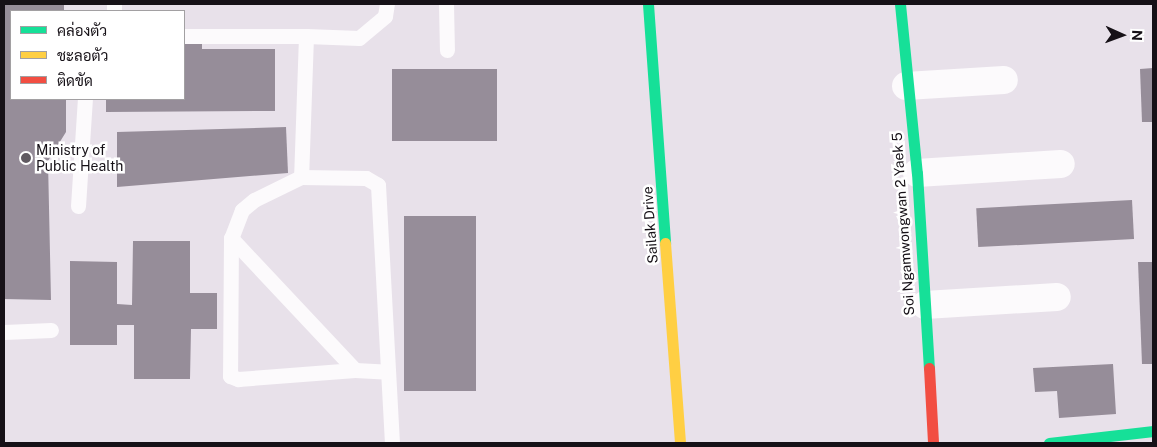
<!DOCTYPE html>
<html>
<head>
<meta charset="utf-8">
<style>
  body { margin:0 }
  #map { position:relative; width:1157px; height:447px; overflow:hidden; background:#e8e1ea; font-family:"Public Sans",Sarabun,sans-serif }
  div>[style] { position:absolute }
  .building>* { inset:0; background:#968d99; transform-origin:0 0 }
  .lane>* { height:15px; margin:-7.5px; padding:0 7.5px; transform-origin:7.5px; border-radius:7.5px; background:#fcfafc }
  .street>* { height:28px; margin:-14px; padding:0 14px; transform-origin:14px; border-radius:14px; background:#fcfafc }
  .fast>* { height:11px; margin:-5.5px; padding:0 5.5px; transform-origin:5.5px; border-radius:5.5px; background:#16e098 }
  .slow>* { height:11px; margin:-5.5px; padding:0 5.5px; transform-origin:5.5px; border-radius:5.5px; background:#ffcf43 }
  .jam>* { height:11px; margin:-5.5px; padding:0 5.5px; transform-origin:5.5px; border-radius:5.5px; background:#f24e42 }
  .dots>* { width:14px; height:14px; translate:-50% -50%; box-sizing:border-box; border:2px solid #fff; border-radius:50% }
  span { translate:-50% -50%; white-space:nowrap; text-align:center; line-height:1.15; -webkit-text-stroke:5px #fff; paint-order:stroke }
  .poi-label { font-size:14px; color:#161117 }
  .left { translate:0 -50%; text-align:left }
  .street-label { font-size:14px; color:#161117 }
  .frame { position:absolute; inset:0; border:5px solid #161117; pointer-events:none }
  .legend { position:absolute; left:10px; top:10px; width:175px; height:90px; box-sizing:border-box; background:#fff; border:1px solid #a2a0a2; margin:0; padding:6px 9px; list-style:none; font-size:15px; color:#161117 }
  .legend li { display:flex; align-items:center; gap:10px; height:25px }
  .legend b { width:25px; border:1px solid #a2a0a2 }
  .north { position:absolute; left:1097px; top:10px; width:50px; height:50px; -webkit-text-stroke:4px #fff; paint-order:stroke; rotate:92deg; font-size:14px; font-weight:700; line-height:20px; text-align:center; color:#161117 }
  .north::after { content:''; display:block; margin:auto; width:18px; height:22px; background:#161117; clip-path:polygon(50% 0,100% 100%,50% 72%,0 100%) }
</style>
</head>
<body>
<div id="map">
  <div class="building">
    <i style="clip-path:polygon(4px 4px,64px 4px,64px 11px,11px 11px,11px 99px,66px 99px,66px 132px,48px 161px,51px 300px,4px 299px)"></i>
    <i style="clip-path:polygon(184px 38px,202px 38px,202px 49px,275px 49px,275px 111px,106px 112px,106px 99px,184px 99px)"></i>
    <i style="clip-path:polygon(1153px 68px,1153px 122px,1142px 122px,1140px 69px)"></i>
    <i style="left:497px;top:69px;width:72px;height:105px;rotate:90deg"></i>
    <i style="clip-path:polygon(286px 127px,288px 173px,117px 187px,117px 132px)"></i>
    <i style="left:1132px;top:200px;width:39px;height:156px;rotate:87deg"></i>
    <i style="left:476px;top:216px;width:175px;height:72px;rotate:90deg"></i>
    <i style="clip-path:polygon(133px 241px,190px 241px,190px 293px,217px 293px,217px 329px,191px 329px,190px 379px,134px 379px,134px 325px,117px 325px,117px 345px,70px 345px,70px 261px,117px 262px,117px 304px,132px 305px)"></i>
    <i style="clip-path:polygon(1138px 262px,1153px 262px,1153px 364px,1142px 364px)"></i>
    <i style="clip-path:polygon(1113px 364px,1116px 414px,1059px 418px,1057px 391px,1035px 392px,1033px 368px)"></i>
  </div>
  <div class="lane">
    <i style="left:446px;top:4px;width:46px;rotate:88.8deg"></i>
    <i style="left:114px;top:11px;width:7px;rotate:-90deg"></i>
    <i style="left:184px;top:36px;width:122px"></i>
    <i style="left:306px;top:36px;width:141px;rotate:92deg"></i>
    <i style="left:301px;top:177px;width:65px;rotate:0.9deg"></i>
    <i style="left:366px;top:178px;width:14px;rotate:30deg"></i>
    <i style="left:378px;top:185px;width:258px;rotate:86.9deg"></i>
    <i style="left:306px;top:36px;width:53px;rotate:2.2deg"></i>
    <i style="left:359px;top:38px;width:34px;rotate:-40deg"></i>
    <i style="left:385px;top:16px;width:12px;rotate:-81deg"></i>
    <i style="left:301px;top:177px;width:52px;rotate:153.9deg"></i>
    <i style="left:254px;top:200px;width:16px;rotate:140deg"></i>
    <i style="left:242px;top:210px;width:30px;rotate:111deg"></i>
    <i style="left:231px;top:238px;width:181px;rotate:46.8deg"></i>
    <i style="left:355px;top:370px;width:33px;rotate:3deg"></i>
    <i style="left:78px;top:206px;width:107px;rotate:-86.3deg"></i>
    <i style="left:231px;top:238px;width:138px;rotate:90.4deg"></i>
    <i style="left:230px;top:376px;width:9px;rotate:21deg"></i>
    <i style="left:238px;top:379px;width:117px;rotate:-4.4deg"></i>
    <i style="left:4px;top:332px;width:47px;rotate:-2.4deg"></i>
  </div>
  <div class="street">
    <i style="left:906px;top:86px;width:98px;rotate:-3.5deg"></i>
    <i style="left:917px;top:173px;width:144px;rotate:-3.6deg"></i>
    <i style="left:925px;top:305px;width:132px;rotate:-3.5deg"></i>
  </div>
  <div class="fast">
    <i style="left:648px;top:4px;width:240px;rotate:85.9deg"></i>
    <i style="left:900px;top:4px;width:170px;rotate:84.3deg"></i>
    <i style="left:917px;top:173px;width:195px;rotate:86.5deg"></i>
    <i style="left:1049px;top:443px;width:105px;rotate:-6.6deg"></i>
  </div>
  <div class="slow">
    <i style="left:665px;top:243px;width:201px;rotate:85.7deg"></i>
  </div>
  <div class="jam">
    <i style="left:929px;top:368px;width:75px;rotate:86.9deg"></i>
  </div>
  <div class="dots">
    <i style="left:26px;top:158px;background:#605a61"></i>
  </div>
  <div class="poi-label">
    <span class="left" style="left:36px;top:158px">Ministry of<br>Public Health</span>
  </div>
  <div class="street-label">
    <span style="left:903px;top:224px;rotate:-94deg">Soi Ngamwongwan 2 Yaek 5</span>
    <span style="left:650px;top:225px;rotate:-94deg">Sailak Drive</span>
  </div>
  <div class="frame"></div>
  <ul class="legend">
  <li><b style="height:6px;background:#16e098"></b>คล่องตัว</li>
  <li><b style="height:6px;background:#ffcf43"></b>ชะลอตัว</li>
  <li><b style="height:6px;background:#f24e42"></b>ติดขัด</li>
  </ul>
  <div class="north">N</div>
</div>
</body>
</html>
